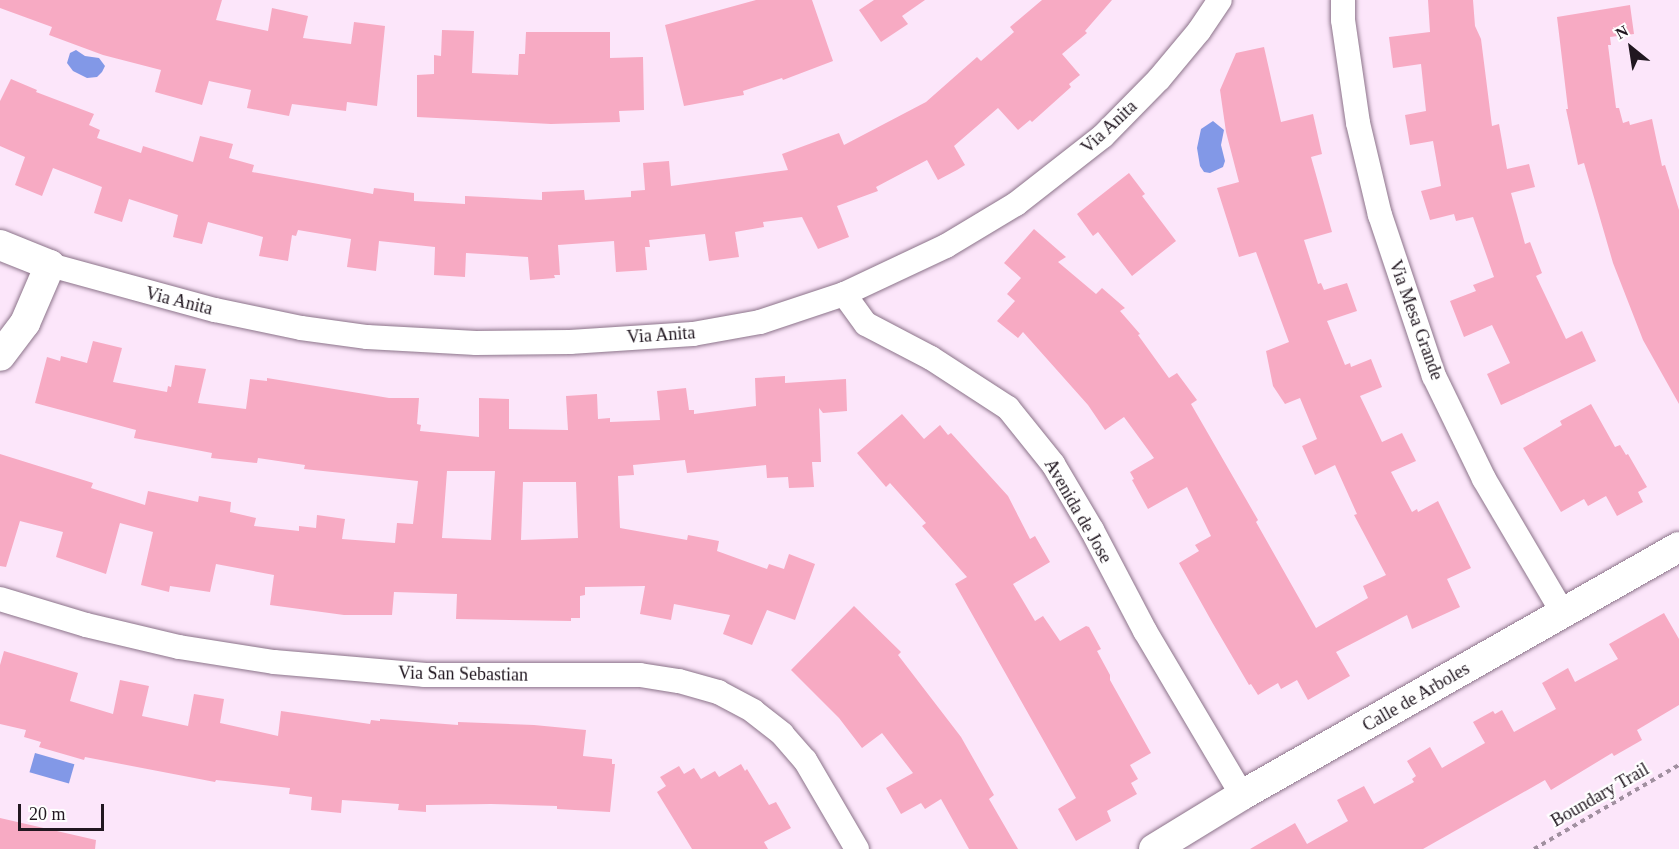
<!DOCTYPE html>
<html>
<head>
<meta charset="utf-8">
<style>
  body { margin:0 }
  #map { position:relative; width:1679px; height:849px; overflow:hidden; background:#fce6fa; font-family:"Times New Roman",serif }
  div>[style] { position:absolute }
  .water>* { inset:0; background:#8298e7; transform-origin:0 0 }
  .building>* { inset:0; background:#f7aac3 }
  .path>* { height:4px; margin-top:-2px; transform-origin:0; background:repeating-linear-gradient(90deg,#a190a0 0 4.5px,transparent 0 9px) }
  .roads { filter:drop-shadow(0 0 2px #8c748a) drop-shadow(0 0 2px #8c748a) }
  .minor>* { height:24px; margin:-12px; padding:0 12px; transform-origin:12px; border-radius:12px; background:#fff }
  .tertiary>* { height:30px; margin:-15px; padding:0 15px; transform-origin:15px; border-radius:15px; background:#fff }
  span { translate:-50% -50%; white-space:nowrap; text-align:center; line-height:1.15; -webkit-text-stroke:4.5px #fff; paint-order:stroke }
  .street-label { font-size:18px; color:#211720 }
  .north { position:absolute; left:1601px; top:18px; width:60px; height:60px; -webkit-text-stroke:4px #fff; paint-order:stroke; rotate:330deg; font-size:16px; font-weight:700; line-height:24px; text-align:center; color:#211720 }
  .north::after { content:''; display:block; margin:auto; width:21px; height:27px; background:#211720; clip-path:polygon(50% 0,100% 100%,50% 72%,0 100%) }
  .scale { position:absolute; left:18px; top:804px; width:86px; height:27px; box-sizing:border-box; border:3px solid #211720; border-top:0; padding-left:8px; font-size:18px; line-height:21px; white-space:nowrap; color:#211720; -webkit-text-stroke:4px #fff; paint-order:stroke }
</style>
</head>
<body>
<div id="map">
  <div class="water">
    <i style="clip-path:polygon(76px 50px,85px 56px,99px 58px,105px 66px,102px 72px,97px 77px,87px 78px,73px 71px,67px 63px,70px 53px)"></i>
    <i style="clip-path:polygon(1213px 121px,1224px 130px,1221px 145px,1225px 161px,1223px 167px,1210px 173px,1204px 172px,1200px 166px,1197px 148px,1201px 129px)"></i>
    <i style="left:35px;top:753px;width:41px;height:20px;rotate:16deg"></i>
  </div>
  <div class="building">
    <i style="clip-path:polygon(0 0,222px 0,216px 20px,268px 31px,272px 8px,308px 16px,303px 38px,351px 44px,354px 22px,385px 26px,377px 106px,347px 102px,346px 111px,292px 104px,289px 116px,247px 108px,251px 90px,209px 81px,202px 105px,155px 92px,161px 70px,103px 55px,49px 35px,52px 27px,0 8px)"></i>
    <i style="clip-path:polygon(756px 0,812px 0,833px 61px,783px 80px,782px 78px,743px 91px,744px 95px,684px 106px,665px 25px)"></i>
    <i style="clip-path:polygon(874px 0,925px 0,902px 16px,908px 24px,881px 42px,859px 10px)"></i>
    <i style="clip-path:polygon(1042px 0,1112px 0,1085px 31px,1087px 33px,1062px 54px,1080px 75px,1069px 84px,1071px 87px,1032px 122px,1030px 120px,1018px 130px,998px 108px,954px 146px,965px 165px,957px 170px,938px 180px,927px 160px,876px 187px,878px 191px,837px 206px,849px 237px,818px 249px,802px 217px,763px 222px,764px 227px,735px 232px,739px 257px,709px 261px,705px 234px,649px 240px,650px 247px,645px 247px,647px 270px,616px 272px,614px 241px,558px 245px,560px 275px,554px 275px,555px 278px,530px 280px,528px 257px,466px 253px,465px 277px,434px 275px,435px 247px,379px 241px,376px 271px,347px 267px,351px 239px,298px 230px,296px 236px,292px 235px,288px 261px,259px 256px,263px 237px,208px 222px,202px 244px,173px 237px,178px 215px,129px 199px,122px 222px,94px 213px,102px 187px,53px 168px,42px 196px,15px 185px,25px 157px,0 146px,0 101px,11px 79px,37px 90px,36px 92px,94px 114px,89px 125px,100px 130px,97px 138px,141px 153px,143px 146px,193px 162px,200px 136px,233px 144px,229px 158px,254px 165px,252px 172px,373px 194px,374px 188px,414px 193px,414px 201px,465px 204px,465px 196px,542px 200px,542px 192px,584px 190px,585px 200px,631px 197px,631px 191px,645px 190px,643px 163px,669px 161px,671px 186px,788px 170px,782px 154px,839px 133px,844px 145px,926px 102px,977px 57px,981px 61px,1014px 32px,1010px 27px)"></i>
    <i style="clip-path:polygon(1428px 0,1473px 0,1475px 26px,1481px 39px,1492px 126px,1499px 124px,1507px 169px,1529px 164px,1535px 187px,1511px 193px,1525px 244px,1530px 242px,1542px 273px,1536px 276px,1566px 339px,1582px 331px,1596px 361px,1501px 405px,1487px 374px,1510px 363px,1492px 325px,1464px 337px,1450px 301px,1476px 291px,1473px 285px,1494px 277px,1473px 217px,1456px 221px,1454px 214px,1430px 220px,1421px 191px,1441px 186px,1433px 141px,1410px 145px,1405px 115px,1426px 111px,1421px 64px,1393px 68px,1389px 37px,1430px 32px)"></i>
    <i style="clip-path:polygon(1630px 5px,1634px 34px,1610px 37px,1611px 45px,1608px 45px,1616px 108px,1619px 108px,1623px 123px,1629px 121px,1630px 125px,1652px 119px,1662px 166px,1665px 165px,1679px 210px,1679px 404px,1643px 340px,1613px 263px,1584px 163px,1578px 165px,1566px 109px,1568px 109px,1557px 17px)"></i>
    <i style="clip-path:polygon(442px 30px,474px 31px,472px 73px,518px 75px,519px 54px,525px 54px,526px 32px,610px 32px,610px 58px,643px 57px,644px 110px,619px 111px,620px 122px,551px 124px,417px 117px,417px 75px,434px 74px,434px 55px,441px 56px)"></i>
    <i style="clip-path:polygon(1264px 47px,1281px 122px,1313px 114px,1322px 154px,1311px 157px,1332px 232px,1304px 240px,1318px 284px,1321px 283px,1324px 290px,1347px 283px,1357px 311px,1327px 321px,1345px 365px,1350px 363px,1351px 367px,1371px 359px,1382px 387px,1360px 396px,1382px 442px,1402px 433px,1416px 461px,1391px 472px,1412px 512px,1417px 509px,1418px 512px,1438px 501px,1471px 568px,1447px 579px,1460px 607px,1412px 629px,1407px 615px,1336px 652px,1350px 676px,1308px 700px,1297px 680px,1281px 689px,1278px 683px,1258px 695px,1251px 684px,1249px 685px,1212px 622px,1179px 563px,1199px 551px,1195px 545px,1211px 536px,1187px 487px,1148px 509px,1132px 480px,1134px 479px,1130px 472px,1154px 458px,1124px 417px,1105px 430px,1088px 405px,1023px 332px,1018px 338px,997px 321px,1015px 301px,1007px 294px,1021px 278px,1004px 263px,1034px 229px,1066px 257px,1058px 262px,1096px 294px,1102px 288px,1125px 308px,1120px 311px,1140px 334px,1138px 335px,1169px 378px,1177px 373px,1197px 400px,1191px 404px,1258px 520px,1256px 522px,1316px 628px,1368px 598px,1363px 586px,1386px 575px,1354px 515px,1357px 514px,1335px 465px,1315px 475px,1302px 446px,1317px 439px,1300px 398px,1285px 404px,1273px 386px,1266px 351px,1289px 342px,1256px 252px,1239px 257px,1217px 188px,1239px 182px,1226px 132px,1220px 90px,1236px 53px)"></i>
    <i style="clip-path:polygon(1129px 173px,1145px 194px,1142px 196px,1176px 241px,1132px 276px,1098px 232px,1093px 236px,1077px 214px)"></i>
    <i style="clip-path:polygon(evenodd,93px 341px,122px 348px,113px 382px,167px 392px,168px 386px,171px 387px,175px 365px,206px 369px,198px 403px,246px 409px,250px 379px,267px 381px,267px 378px,389px 398px,419px 398px,417px 424px,421px 425px,420px 431px,479px 437px,479px 398px,509px 399px,509px 429px,568px 430px,566px 396px,597px 394px,598px 419px,610px 418px,610px 422px,660px 420px,657px 391px,686px 388px,689px 410px,694px 410px,694px 414px,756px 406px,755px 378px,785px 376px,785px 383px,846px 379px,847px 411px,823px 413px,819px 408px,821px 462px,812px 462px,814px 487px,789px 488px,788px 477px,767px 478px,766px 465px,687px 473px,685px 460px,633px 465px,634px 475px,618px 476px,620px 528px,687px 540px,688px 535px,719px 541px,717px 551px,767px 569px,769px 564px,784px 569px,789px 554px,815px 564px,795px 620px,767px 610px,752px 645px,723px 634px,730px 615px,674px 604px,671px 620px,640px 614px,645px 586px,585px 587px,585px 595px,580px 596px,580px 618px,571px 618px,571px 621px,456px 619px,457px 594px,394px 592px,392px 615px,344px 615px,270px 605px,274px 575px,216px 564px,210px 592px,170px 586px,169px 592px,141px 585px,153px 532px,120px 523px,106px 574px,56px 557px,63px 532px,20px 521px,6px 567px,0 566px,0 454px,93px 483px,91px 488px,145px 505px,148px 491px,198px 502px,199px 496px,231px 502px,230px 512px,256px 518px,254px 526px,299px 531px,299px 526px,316px 528px,317px 515px,345px 519px,342px 539px,395px 543px,397px 523px,413px 524px,418px 481px,304px 469px,305px 465px,258px 458px,257px 463px,211px 458px,212px 453px,134px 438px,136px 430px,35px 403px,47px 357px,60px 361px,61px 356px,87px 363px,93px 341px,447px 471px,495px 471px,491px 540px,442px 538px,447px 471px,93px 341px,523px 482px,576px 482px,578px 538px,521px 540px,523px 482px)"></i>
    <i style="clip-path:polygon(1591px 404px,1615px 447px,1620px 445px,1626px 455px,1628px 454px,1647px 487px,1638px 492px,1643px 502px,1617px 516px,1606px 496px,1588px 506px,1584px 499px,1561px 512px,1523px 448px,1562px 425px,1560px 421px)"></i>
    <i style="clip-path:polygon(902px 414px,924px 439px,940px 425px,948px 435px,951px 433px,1008px 496px,1030px 539px,1035px 536px,1050px 562px,1013px 584px,1035px 621px,1043px 616px,1060px 641px,1086px 626px,1089px 627px,1101px 649px,1097px 651px,1110px 675px,1110px 680px,1151px 753px,1130px 765px,1138px 779px,1131px 783px,1137px 794px,1107px 811px,1111px 821px,1076px 841px,1058px 809px,1076px 798px,955px 584px,967px 577px,922px 526px,926px 523px,890px 483px,886px 487px,857px 453px)"></i>
    <i style="clip-path:polygon(854px 606px,901px 652px,898px 655px,961px 737px,994px 795px,989px 799px,1018px 849px,969px 849px,941px 799px,925px 809px,921px 803px,901px 814px,886px 788px,913px 773px,882px 733px,862px 748px,839px 718px,791px 670px)"></i>
    <i style="clip-path:polygon(1664px 613px,1679px 639px,1679px 705px,1637px 730px,1642px 740px,1614px 756px,1612px 753px,1551px 790px,1545px 780px,1423px 849px,1250px 849px,1295px 823px,1307px 844px,1348px 821px,1337px 800px,1364px 786px,1374px 804px,1414px 782px,1412px 779px,1416px 776px,1407px 761px,1430px 747px,1442px 768px,1485px 743px,1473px 722px,1493px 711px,1495px 714px,1502px 710px,1514px 732px,1556px 709px,1542px 683px,1568px 668px,1575px 682px,1618px 659px,1609px 644px)"></i>
    <i style="clip-path:polygon(4px 651px,78px 673px,70px 701px,113px 714px,120px 680px,149px 686px,142px 716px,188px 726px,194px 694px,224px 699px,220px 723px,278px 736px,281px 711px,370px 724px,371px 720px,380px 721px,380px 719px,458px 725px,458px 722px,534px 725px,586px 730px,583px 756px,612px 759px,612px 764px,615px 764px,610px 812px,557px 809px,557px 806px,491px 804px,426px 805px,426px 812px,398px 810px,399px 804px,342px 800px,341px 813px,311px 810px,312px 797px,289px 794px,290px 788px,216px 780px,215px 782px,85px 757px,84px 760px,39px 747px,41px 742px,24px 737px,26px 730px,0 724px,0 665px)"></i>
    <i style="clip-path:polygon(741px 764px,745px 771px,747px 769px,769px 805px,776px 802px,791px 828px,764px 842px,768px 849px,692px 849px,657px 792px,666px 786px,660px 777px,679px 766px,684px 774px,694px 768px,701px 779px,715px 771px,719px 777px)"></i>
    <i style="clip-path:polygon(0 818px,96px 840px,95px 849px,0 849px)"></i>
  </div>
  <div class="path">
    <i style="left:1534px;top:849px;width:168px;rotate:-30.1deg"></i>
  </div>
  <div class="roads">
    <div class="minor">
      <i style="left:1343px;top:0;width:20px;rotate:90deg"></i>
      <i style="left:1343px;top:20px;width:104px;rotate:81.7deg"></i>
      <i style="left:1358px;top:123px;width:95px;rotate:76.6deg"></i>
      <i style="left:1380px;top:215px;width:170px;rotate:71.5deg"></i>
      <i style="left:1434px;top:376px;width:114px;rotate:64.1deg"></i>
      <i style="left:1484px;top:479px;width:156px;rotate:59.5deg"></i>
      <i style="left:50px;top:265px;width:171px;rotate:15.3deg"></i>
      <i style="left:215px;top:310px;width:88px;rotate:11.8deg"></i>
      <i style="left:301px;top:328px;width:67px;rotate:7.8deg"></i>
      <i style="left:367px;top:337px;width:109px;rotate:3.2deg"></i>
      <i style="left:476px;top:343px;width:94px;rotate:-0.6deg"></i>
      <i style="left:570px;top:342px;width:123px;rotate:-3.7deg"></i>
      <i style="left:693px;top:334px;width:68px;rotate:-10.2deg"></i>
      <i style="left:760px;top:322px;width:89px;rotate:-18.4deg"></i>
      <i style="left:844px;top:294px;width:113px;rotate:-25.2deg"></i>
      <i style="left:946px;top:246px;width:82px;rotate:-31deg"></i>
      <i style="left:1016px;top:204px;width:110px;rotate:-38deg"></i>
      <i style="left:1103px;top:136px;width:80px;rotate:-45.5deg"></i>
      <i style="left:1159px;top:79px;width:62px;rotate:-50.2deg"></i>
      <i style="left:1199px;top:31px;width:37px;rotate:-56deg"></i>
      <i style="left:844px;top:294px;width:37px;rotate:54deg"></i>
      <i style="left:866px;top:324px;width:73px;rotate:27.6deg"></i>
      <i style="left:931px;top:358px;width:92px;rotate:33deg"></i>
      <i style="left:1008px;top:408px;width:72px;rotate:51.2deg"></i>
      <i style="left:1053px;top:464px;width:77px;rotate:59.4deg"></i>
      <i style="left:1092px;top:530px;width:114px;rotate:62.3deg"></i>
      <i style="left:1145px;top:631px;width:191px;rotate:59.4deg"></i>
      <i style="left:0;top:599px;width:90px;rotate:16.8deg"></i>
      <i style="left:86px;top:625px;width:96px;rotate:13.3deg"></i>
      <i style="left:179px;top:647px;width:96px;rotate:9deg"></i>
      <i style="left:274px;top:662px;width:152px;rotate:4.9deg"></i>
      <i style="left:425px;top:675px;width:215px"></i>
      <i style="left:640px;top:675px;width:39px;rotate:9deg"></i>
      <i style="left:679px;top:681px;width:41px;rotate:15.8deg"></i>
      <i style="left:718px;top:692px;width:40px;rotate:28deg"></i>
      <i style="left:753px;top:711px;width:37px;rotate:38deg"></i>
      <i style="left:782px;top:734px;width:35px;rotate:49deg"></i>
      <i style="left:805px;top:760px;width:103px;rotate:59.7deg"></i>
    </div>
    <div class="tertiary">
      <i style="left:0;top:245px;width:54px;rotate:21.8deg"></i>
      <i style="left:50px;top:265px;width:63px;rotate:113.3deg"></i>
      <i style="left:25px;top:323px;width:41px;rotate:127.1deg"></i>
      <i style="left:1154px;top:849px;width:103px;rotate:-31.5deg"></i>
      <i style="left:1242px;top:795px;width:502px;rotate:-29.58deg"></i>
    </div>
  </div>
  <div class="street-label">
    <span style="left:1109px;top:127px;rotate:-43deg">Via Anita</span>
    <span style="left:179px;top:301px;rotate:14deg">Via Anita</span>
    <span style="left:1416px;top:320px;rotate:70deg">Via Mesa Grande</span>
    <span style="left:661px;top:335px;rotate:-4deg">Via Anita</span>
    <span style="left:1078px;top:511px;rotate:60deg">Avenida de Jose</span>
    <span style="left:463px;top:674px;rotate:1deg">Via San Sebastian</span>
    <span style="left:1416px;top:697px;rotate:-30deg">Calle de Arboles</span>
    <span style="left:1600px;top:795px;rotate:-30deg">Boundary Trail</span>
  </div>
  <div class="north">N</div>
  <div class="scale">20 m</div>
</div>
</body>
</html>
